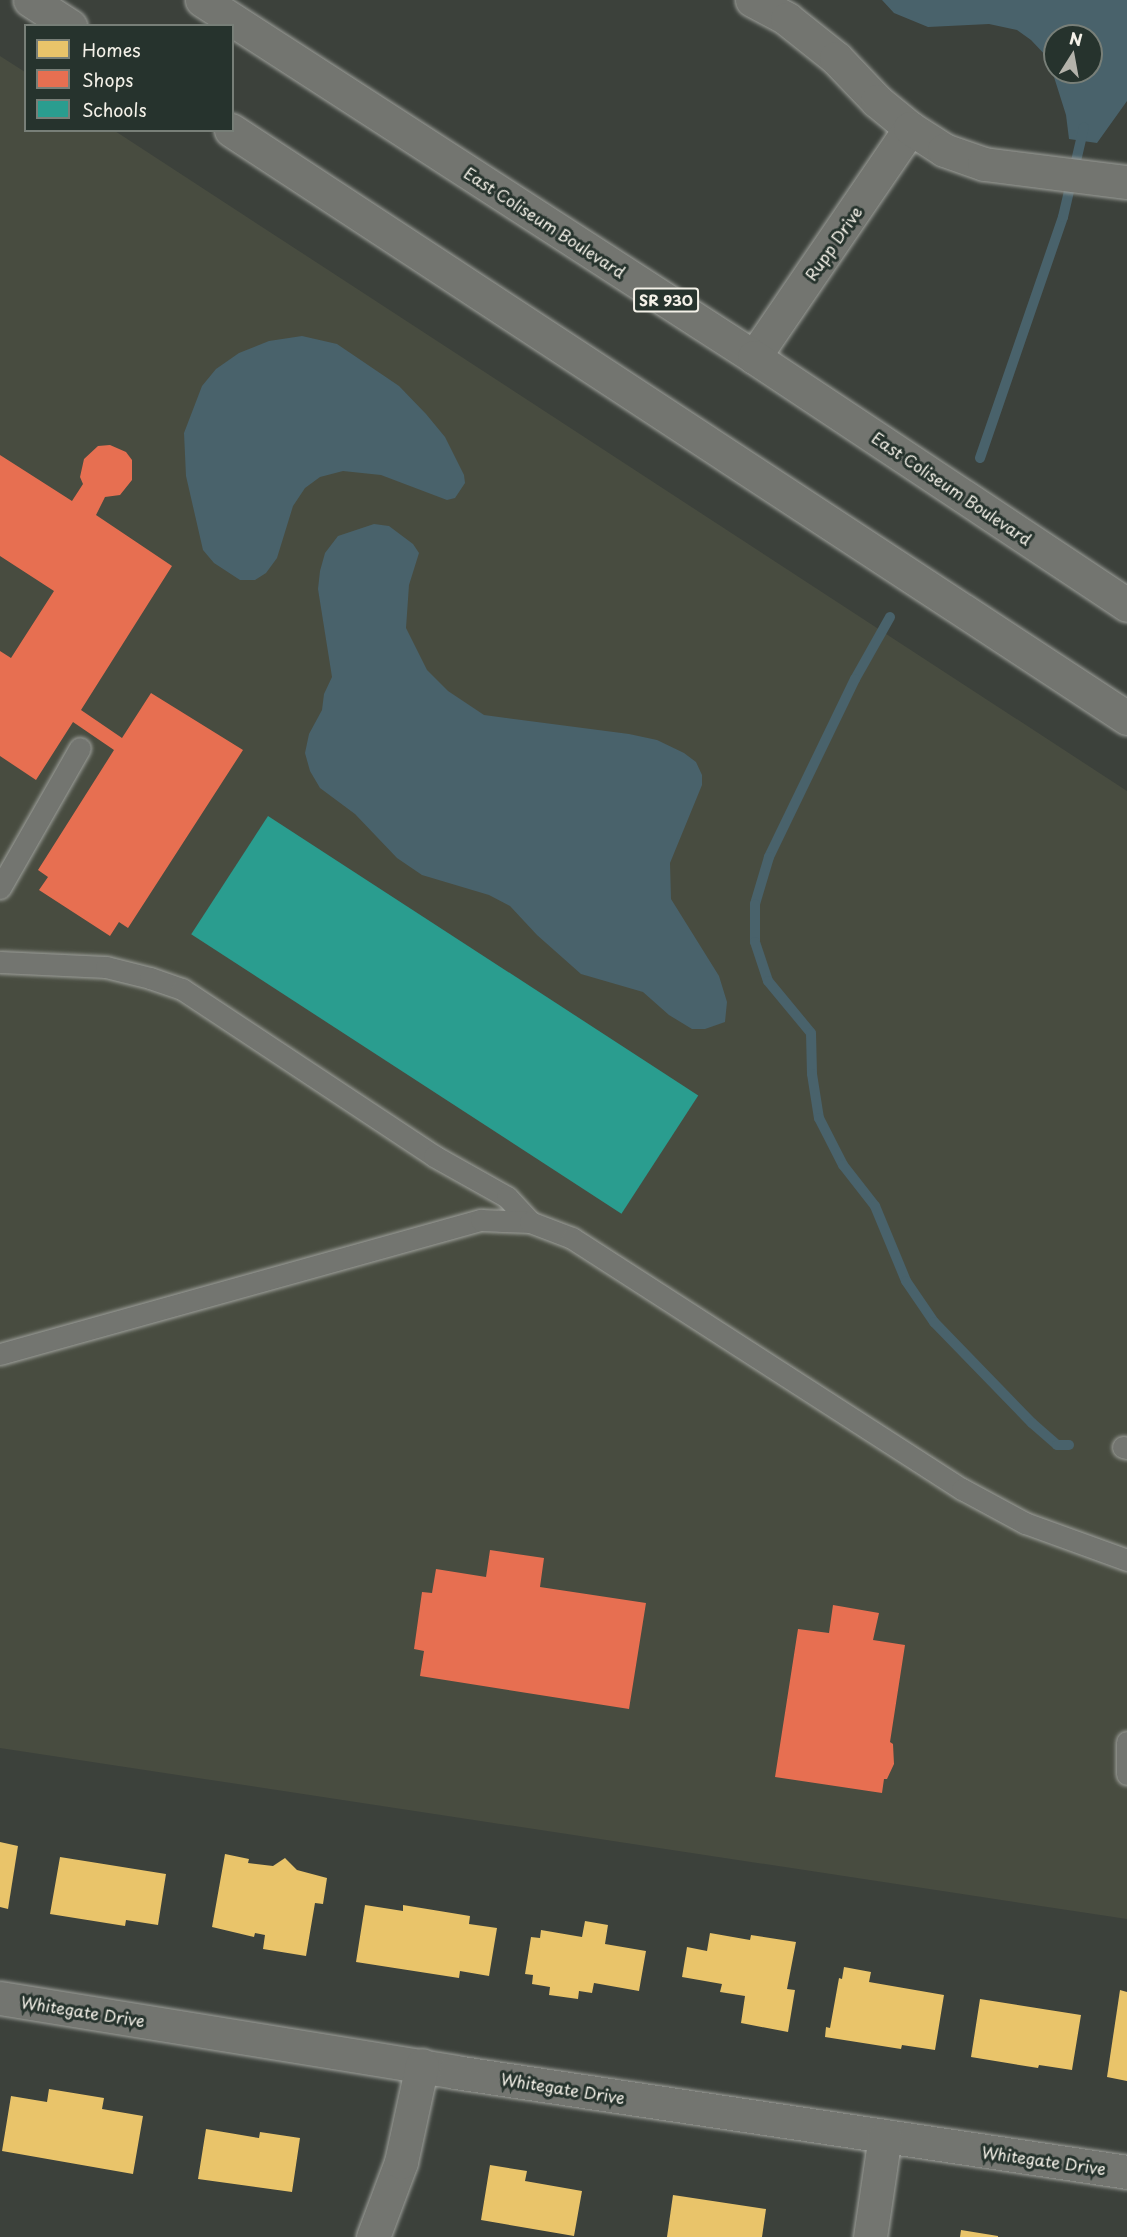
<!DOCTYPE html>
<html>
<head>
<meta charset="utf-8">
<style>
  body { margin:0 }
  #map { position:relative; width:1127px; height:2237px; overflow:hidden; background:#3c413b; font-family:"Playpen Sans",sans-serif }
  div>[style] { position:absolute }
  .built>* { inset:0; background:#484c40 }
  .water>* { inset:0; background:#49626b }
  .homes>* { inset:0; background:#e9c46a }
  .shops>* { inset:0; background:#e76f51 }
  .schools>* { inset:0; background:#2a9d8f; transform-origin:0 0 }
  .stream>* { height:10px; margin:-5px; padding:0 5px; transform-origin:5px; border-radius:5px; background:#49626b }
  .roads { filter:drop-shadow(0 0 2px #9fa19c) drop-shadow(0 0 2px #9fa19c) }
  .lane>* { height:21px; margin:-10.5px; padding:0 10.5px; transform-origin:10.5px; border-radius:10.5px; background:#737570 }
  .street>* { height:33px; margin:-16.5px; padding:0 16.5px; transform-origin:16.5px; border-radius:16.5px; background:#737570 }
  .highway>* { height:33px; margin:-16.5px; padding:0 16.5px; transform-origin:16.5px; border-radius:16.5px; background:#737570 }
  span { translate:-50% -50%; white-space:nowrap; text-align:center; line-height:1.15; -webkit-text-stroke:6px #26332d; paint-order:stroke }
  .shield-label span { padding:2px 4px; background:#26332d; border:2px solid; border-radius:4px; -webkit-text-stroke-width:0 }
  .shield-label { font-size:15px; color:#f4f1e8; font-weight:700 }
  .street-label { font-size:16px; color:#f4f1e8 }
  .legend { position:absolute; left:24px; top:24px; width:210px; height:108px; box-sizing:border-box; background:#26332d; border:2px solid #787f78; margin:0; padding:8px 10px; list-style:none; font-size:18px; color:#f4f1e8 }
  .legend li { display:flex; align-items:center; gap:12px; height:30px }
  .legend b { width:30px; border:2px solid #787f78 }
  .north { position:absolute; left:1043px; top:24px; width:60px; height:60px; box-sizing:border-box; background:#26332d; border:2px solid #787f78; border-radius:50%; rotate:11deg; font-size:16px; font-weight:700; line-height:24px; text-align:center; color:#f4f1e8 }
  .north::after { content:''; display:block; margin:auto; width:21px; height:27px; background:#b4b3ab; clip-path:polygon(50% 0,100% 100%,50% 72%,0 100%) }
</style>
</head>
<body>
<div id="map">
  <div class="built">
    <i style="clip-path:polygon(0 56px,25px 72px,26px 130px,115px 131px,1127px 791px,1127px 1919px,0 1748px)"></i>
  </div>
  <div class="water">
    <i style="clip-path:polygon(evenodd,882px 0,1127px 0,1127px 101px,1097px 143px,1069px 139px,1066px 115px,1048px 58px,1031px 40px,1017px 30px,989px 24px,928px 27px,894px 13px,882px 0,1055px 36px,1091px 36px,1091px 72px,1055px 72px,1055px 36px)"></i>
    <i style="clip-path:polygon(302px 336px,337px 344px,399px 386px,426px 414px,445px 437px,464px 475px,465px 483px,455px 498px,447px 500px,381px 475px,343px 471px,320px 477px,305px 488px,293px 506px,277px 558px,266px 573px,255px 580px,240px 580px,214px 563px,203px 550px,186px 476px,184px 433px,202px 386px,216px 369px,239px 353px,269px 341px)"></i>
    <i style="clip-path:polygon(374px 524px,389px 526px,413px 544px,419px 553px,409px 585px,406px 628px,427px 670px,448px 691px,484px 715px,629px 734px,657px 740px,684px 753px,696px 762px,702px 775px,702px 785px,670px 863px,671px 899px,719px 976px,727px 1002px,725px 1022px,705px 1029px,692px 1029px,669px 1015px,643px 992px,581px 974px,537px 935px,510px 906px,489px 895px,422px 875px,397px 858px,355px 814px,320px 788px,310px 771px,305px 753px,309px 734px,322px 710px,324px 694px,332px 677px,318px 589px,320px 571px,325px 553px,338px 536px)"></i>
  </div>
  <div class="homes">
    <i style="clip-path:polygon(0 1842px,18px 1846px,8px 1909px,0 1907px)"></i>
    <i style="clip-path:polygon(225px 1854px,249px 1859px,248px 1863px,273px 1866px,285px 1858px,297px 1870px,327px 1878px,323px 1904px,315px 1903px,306px 1956px,263px 1949px,265px 1935px,255px 1933px,254px 1937px,212px 1927px)"></i>
    <i style="clip-path:polygon(60px 1857px,166px 1874px,158px 1925px,126px 1920px,125px 1926px,50px 1914px)"></i>
    <i style="clip-path:polygon(365px 1905px,403px 1911px,403px 1905px,470px 1916px,469px 1924px,497px 1928px,489px 1976px,460px 1971px,459px 1978px,356px 1962px)"></i>
    <i style="clip-path:polygon(585px 1921px,608px 1925px,605px 1944px,646px 1951px,639px 1991px,594px 1983px,592px 1993px,579px 1991px,578px 1999px,549px 1995px,550px 1987px,532px 1984px,533px 1975px,525px 1974px,531px 1937px,540px 1938px,541px 1930px,582px 1937px)"></i>
    <i style="clip-path:polygon(710px 1933px,750px 1940px,751px 1935px,796px 1942px,787px 1989px,795px 1990px,788px 2032px,741px 2023px,745px 1996px,720px 1992px,722px 1984px,682px 1977px,687px 1947px,707px 1951px)"></i>
    <i style="clip-path:polygon(844px 1967px,871px 1972px,869px 1982px,944px 1995px,935px 2050px,902px 2045px,901px 2049px,825px 2037px,826px 2027px,830px 2028px,839px 1978px,842px 1979px)"></i>
    <i style="clip-path:polygon(1120px 1990px,1127px 1992px,1127px 2081px,1107px 2077px)"></i>
    <i style="clip-path:polygon(980px 1999px,1081px 2015px,1072px 2070px,1039px 2065px,1038px 2068px,971px 2057px)"></i>
    <i style="clip-path:polygon(49px 2089px,104px 2098px,102px 2109px,143px 2116px,133px 2174px,2px 2151px,11px 2096px,47px 2102px)"></i>
    <i style="clip-path:polygon(206px 2129px,259px 2138px,260px 2132px,300px 2138px,292px 2192px,198px 2179px)"></i>
    <i style="clip-path:polygon(490px 2165px,527px 2171px,525px 2181px,582px 2191px,574px 2236px,481px 2220px)"></i>
    <i style="clip-path:polygon(673px 2195px,766px 2209px,762px 2237px,667px 2237px)"></i>
    <i style="clip-path:polygon(961px 2230px,998px 2236px,998px 2237px,960px 2237px)"></i>
  </div>
  <div class="shops">
    <i style="clip-path:polygon(110px 445px,126px 452px,132px 460px,132px 480px,120px 495px,105px 497px,96px 515px,172px 566px,81px 710px,122px 738px,151px 693px,243px 750px,128px 928px,119px 922px,110px 936px,39px 890px,48px 877px,38px 870px,114px 750px,73px 722px,36px 780px,0 756px,0 651px,11px 658px,54px 591px,0 556px,0 455px,72px 501px,83px 484px,80px 477px,84px 459px,98px 446px)"></i>
    <i style="clip-path:polygon(490px 1550px,544px 1558px,540px 1587px,646px 1603px,629px 1709px,420px 1676px,424px 1651px,414px 1649px,422px 1592px,432px 1593px,436px 1569px,486px 1577px)"></i>
    <i style="clip-path:polygon(833px 1605px,879px 1613px,873px 1640px,905px 1645px,890px 1742px,893px 1744px,894px 1764px,887px 1779px,884px 1779px,882px 1793px,775px 1777px,798px 1629px,829px 1633px)"></i>
  </div>
  <div class="schools">
    <i style="left:268px;top:816px;width:513px;height:141px;rotate:33deg"></i>
  </div>
  <div class="stream">
    <i style="left:980px;top:458px;width:255px;rotate:-71deg"></i>
    <i style="left:1063px;top:217px;width:92px;rotate:-76.9deg"></i>
    <i style="left:890px;top:617px;width:71px;rotate:119.4deg"></i>
    <i style="left:855px;top:679px;width:198px;rotate:115.8deg"></i>
    <i style="left:769px;top:857px;width:49px;rotate:106.6deg"></i>
    <i style="left:755px;top:904px;width:38px;rotate:90deg"></i>
    <i style="left:755px;top:942px;width:41px;rotate:71.6deg"></i>
    <i style="left:768px;top:981px;width:67px;rotate:50.4deg"></i>
    <i style="left:811px;top:1033px;width:41px;rotate:88.6deg"></i>
    <i style="left:812px;top:1074px;width:45px;rotate:81deg"></i>
    <i style="left:819px;top:1118px;width:53px;rotate:62.9deg"></i>
    <i style="left:843px;top:1165px;width:52px;rotate:52deg"></i>
    <i style="left:875px;top:1206px;width:81px;rotate:67.5deg"></i>
    <i style="left:906px;top:1281px;width:50px;rotate:55.7deg"></i>
    <i style="left:934px;top:1322px;width:141px;rotate:45.9deg"></i>
    <i style="left:1032px;top:1423px;width:33px;rotate:41deg"></i>
    <i style="left:1057px;top:1445px;width:12px"></i>
  </div>
  <div class="roads">
    <div class="lane">
      <i style="left:0;top:888px;width:161px;rotate:-60.3deg"></i>
      <i style="left:0;top:962px;width:106px;rotate:2.7deg"></i>
      <i style="left:106px;top:967px;width:45px;rotate:14deg"></i>
      <i style="left:150px;top:978px;width:34px;rotate:19deg"></i>
      <i style="left:182px;top:989px;width:302px;rotate:33.5deg"></i>
      <i style="left:434px;top:1156px;width:84px;rotate:29.3deg"></i>
      <i style="left:507px;top:1197px;width:34px;rotate:47deg"></i>
      <i style="left:0;top:1354px;width:499px;rotate:-15.6deg"></i>
      <i style="left:481px;top:1220px;width:49px;rotate:2.3deg"></i>
      <i style="left:530px;top:1222px;width:45px;rotate:20.9deg"></i>
      <i style="left:572px;top:1238px;width:464px;rotate:32.8deg"></i>
      <i style="left:962px;top:1489px;width:72px;rotate:28.4deg"></i>
      <i style="left:1025px;top:1523px;width:109px;rotate:19.9deg"></i>
      <i style="left:1123px;top:1447px;width:4px;rotate:14deg"></i>
      <i style="left:1127px;top:1742px;width:32px;rotate:90deg"></i>
    </div>
    <div class="street">
      <i style="left:752px;top:0;width:40px;rotate:28deg"></i>
      <i style="left:787px;top:19px;width:63px;rotate:38.5deg"></i>
      <i style="left:836px;top:58px;width:59px;rotate:46.4deg"></i>
      <i style="left:877px;top:101px;width:43px;rotate:39.3deg"></i>
      <i style="left:754px;top:357px;width:277px;rotate:-55.7deg"></i>
      <i style="left:910px;top:128px;width:40px;rotate:32.9deg"></i>
      <i style="left:944px;top:150px;width:42px;rotate:19.3deg"></i>
      <i style="left:984px;top:164px;width:144px;rotate:7.2deg"></i>
      <i style="left:0;top:1998px;width:461px;rotate:9.2deg"></i>
      <i style="left:455px;top:2072px;width:679px;rotate:8.46deg"></i>
      <i style="left:373px;top:2237px;width:80px;rotate:-69.5deg"></i>
      <i style="left:401px;top:2162px;width:99px;rotate:-77.8deg"></i>
      <i style="left:870px;top:2237px;width:102px;rotate:-81.6deg"></i>
    </div>
    <div class="highway">
      <i style="left:30px;top:0;width:48px;rotate:33deg"></i>
      <i style="left:202px;top:0;width:657px;rotate:32.89deg"></i>
      <i style="left:754px;top:357px;width:448px;rotate:33.6deg"></i>
      <i style="left:231px;top:130px;width:1072px;rotate:33.27deg"></i>
    </div>
  </div>
  <div class="shield-label">
    <span style="left:666px;top:300px">SR 930</span>
  </div>
  <div class="street-label">
    <span style="left:545px;top:222px;rotate:33deg">East Coliseum Boulevard</span>
    <span style="left:833px;top:243px;rotate:-55deg">Rupp Drive</span>
    <span style="left:952px;top:488px;rotate:34deg">East Coliseum Boulevard</span>
    <span style="left:83px;top:2011px;rotate:9deg">Whitegate Drive</span>
    <span style="left:563px;top:2088px;rotate:9deg">Whitegate Drive</span>
    <span style="left:1044px;top:2160px;rotate:8deg">Whitegate Drive</span>
  </div>
  <ul class="legend">
  <li><b style="height:16px;background:#e9c46a"></b>Homes</li>
  <li><b style="height:16px;background:#e76f51"></b>Shops</li>
  <li><b style="height:16px;background:#2a9d8f"></b>Schools</li>
  </ul>
  <div class="north">N</div>
</div>
</body>
</html>
